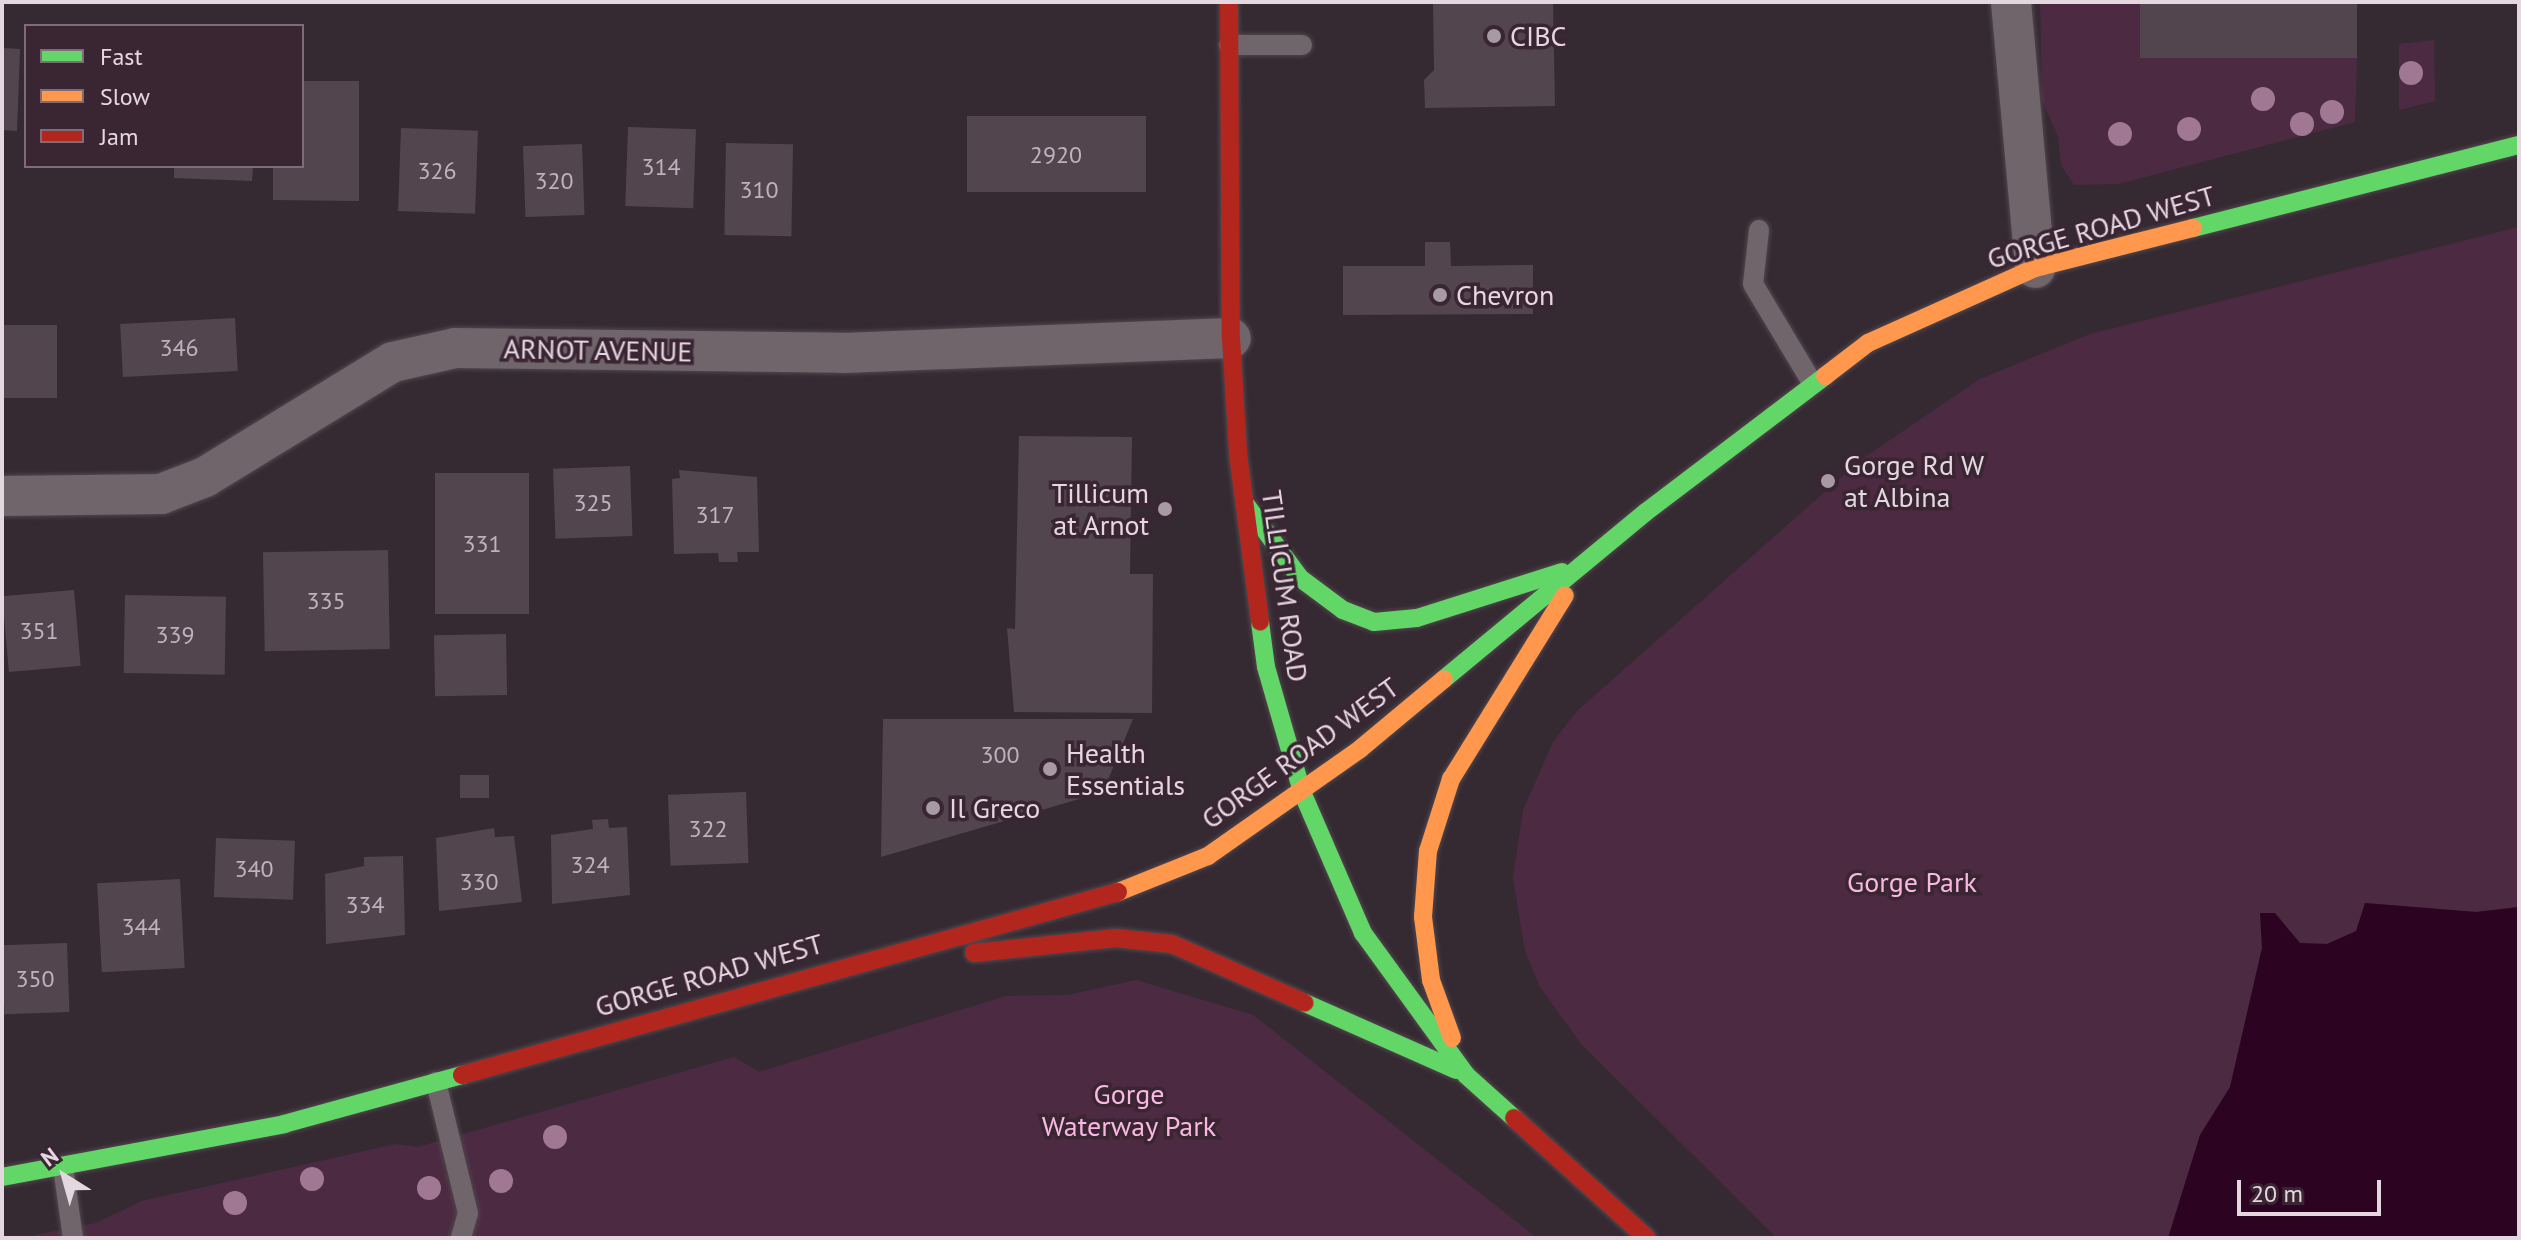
<!DOCTYPE html>
<html>
<head>
<meta charset="utf-8">
<style>
  body { margin:0 }
  #map { position:relative; width:2521px; height:1240px; overflow:hidden; background:#352a32; font-family:"PT Sans",sans-serif }
  div>[style] { position:absolute }
  .green>* { inset:0; background:#4c2b42 }
  .water>* { inset:0; background:#2c0422 }
  .building>* { inset:0; background:#53454e; transform-origin:0 0 }
  .roads { filter:drop-shadow(0 0 2px #51474d) drop-shadow(0 0 2px #51474d) }
  .lane>* { height:20px; margin:-10px; padding:0 10px; transform-origin:10px; border-radius:10px; background:#6f656b }
  .street>* { height:40px; margin:-20px; padding:0 20px; transform-origin:20px; border-radius:20px; background:#6f656b }
  .fast>* { height:18px; margin:-9px; padding:0 9px; transform-origin:9px; border-radius:9px; background:#63d668 }
  .slow>* { height:18px; margin:-9px; padding:0 9px; transform-origin:9px; border-radius:9px; background:#ff974d }
  .jam>* { height:18px; margin:-9px; padding:0 9px; transform-origin:9px; border-radius:9px; background:#b3261e }
  .trees>* { width:24px; height:24px; margin:-12px; border-radius:50%; background:#a17893 }
  .dots>* { width:22px; height:22px; translate:-50% -50%; box-sizing:border-box; border:4px solid #3a2533; border-radius:50% }
  span { translate:-50% -50%; white-space:nowrap; text-align:center; line-height:1.15; -webkit-text-stroke:7px #3a2533; paint-order:stroke }
  .number-label { font-size:24px; color:#c0b2bc }
  .number-label span { -webkit-text-stroke-width:0 }
  .poi-label { font-size:28px; color:#e5d7e0 }
  .left { translate:0 -50%; text-align:left }
  .right { translate:-100% -50%; text-align:right }
  .street-label { font-size:28px; color:#e5d7e0 }
  .park-label { font-size:28px; color:#f9b8e2 }
  .frame { position:absolute; inset:0; border:4px solid #e5d7e0; pointer-events:none }
  .legend { position:absolute; left:24px; top:24px; width:280px; height:144px; box-sizing:border-box; background:#3a2533; border:2px solid #7e6c78; margin:0; padding:10px 14px; list-style:none; font-size:24px; color:#e5d7e0 }
  .legend li { display:flex; align-items:center; gap:16px; height:40px }
  .legend b { width:40px; border:2px solid #7e6c78 }
  .north { position:absolute; left:24px; top:1136px; width:80px; height:80px; -webkit-text-stroke:6px #3a2533; paint-order:stroke; rotate:323deg; font-size:22px; font-weight:700; line-height:32px; text-align:center; color:#e5d7e0 }
  .north::after { content:''; display:block; margin:auto; width:28px; height:36px; background:#e5d7e0; clip-path:polygon(50% 0,100% 100%,50% 72%,0 100%) }
  .scale { position:absolute; left:2237px; top:1180px; width:144px; height:36px; box-sizing:border-box; border:4px solid #e5d7e0; border-top:0; padding-left:10px; font-size:24px; line-height:28px; white-space:nowrap; color:#e5d7e0; -webkit-text-stroke:6px #3a2533; paint-order:stroke }
</style>
</head>
<body>
<div id="map">
  <div class="green">
    <i style="clip-path:polygon(2040px 2px,2140px 2px,2141px 58px,2357px 55px,2355px 122px,2118px 184px,2074px 185px,2061px 165px,2058px 136px,2042px 101px)"></i>
    <i style="clip-path:polygon(2434px 40px,2435px 101px,2399px 110px,2399px 44px)"></i>
    <i style="clip-path:polygon(2519px 227px,2519px 907px,2476px 912px,2365px 903px,2357px 931px,2327px 944px,2300px 943px,2275px 914px,2261px 913px,2262px 948px,2230px 1087px,2200px 1135px,2168px 1238px,1777px 1238px,1582px 1045px,1540px 987px,1525px 951px,1513px 878px,1523px 810px,1553px 742px,1577px 711px,1862px 459px,1980px 379px,2090px 334px)"></i>
    <i style="clip-path:polygon(1136px 980px,1253px 1015px,1537px 1238px,20px 1238px,96px 1223px,142px 1201px,396px 1144px,418px 1147px,734px 1057px,759px 1072px,1006px 996px,1068px 995px)"></i>
  </div>
  <div class="water">
    <i style="clip-path:polygon(2365px 903px,2476px 912px,2519px 907px,2519px 1238px,2168px 1238px,2200px 1135px,2230px 1087px,2262px 948px,2260px 913px,2275px 913px,2300px 943px,2327px 944px,2356px 931px)"></i>
  </div>
  <div class="building">
    <i style="clip-path:polygon(1433px 2px,1553px 2px,1555px 106px,1425px 108px,1424px 80px,1434px 70px)"></i>
    <i style="left:2140px;top:2px;width:217px;height:56px"></i>
    <i style="clip-path:polygon(2px 48px,20px 49px,17px 131px,2px 130px)"></i>
    <i style="clip-path:polygon(302px 81px,359px 81px,359px 201px,273px 200px,273px 166px,302px 166px)"></i>
    <i style="left:967px;top:116px;width:179px;height:76px"></i>
    <i style="left:628px;top:127px;width:68px;height:79px;rotate:2deg"></i>
    <i style="left:401px;top:128px;width:77px;height:83px;rotate:2deg"></i>
    <i style="left:726px;top:143px;width:67px;height:92px;rotate:1deg"></i>
    <i style="left:582px;top:144px;width:71px;height:59px;rotate:88deg"></i>
    <i style="clip-path:polygon(174px 166px,253px 166px,252px 181px,174px 178px)"></i>
    <i style="clip-path:polygon(1425px 242px,1450px 242px,1451px 266px,1533px 265px,1533px 314px,1343px 315px,1343px 266px,1425px 266px)"></i>
    <i style="left:235px;top:318px;width:53px;height:115px;rotate:87deg"></i>
    <i style="left:2px;top:325px;width:55px;height:73px"></i>
    <i style="clip-path:polygon(1019px 436px,1132px 437px,1130px 574px,1153px 574px,1152px 713px,1014px 712px,1007px 628px,1015px 629px)"></i>
    <i style="left:630px;top:466px;width:70px;height:77px;rotate:88deg"></i>
    <i style="clip-path:polygon(679px 470px,757px 477px,759px 552px,737px 552px,738px 562px,719px 562px,718px 553px,674px 554px,672px 479px,680px 478px)"></i>
    <i style="left:529px;top:473px;width:141px;height:94px;rotate:90deg"></i>
    <i style="left:388px;top:550px;width:99px;height:125px;rotate:89deg"></i>
    <i style="left:74px;top:590px;width:76px;height:72px;rotate:85deg"></i>
    <i style="left:125px;top:595px;width:101px;height:78px;rotate:1deg"></i>
    <i style="left:506px;top:634px;width:61px;height:72px;rotate:89deg"></i>
    <i style="clip-path:polygon(883px 719px,1133px 719px,1103px 792px,881px 857px)"></i>
    <i style="left:460px;top:775px;width:29px;height:23px"></i>
    <i style="left:746px;top:792px;width:71px;height:78px;rotate:88deg"></i>
    <i style="clip-path:polygon(608px 819px,609px 828px,627px 827px,630px 895px,552px 904px,551px 835px,593px 829px,592px 820px)"></i>
    <i style="clip-path:polygon(494px 828px,495px 837px,514px 836px,522px 902px,439px 911px,436px 838px)"></i>
    <i style="left:216px;top:838px;width:79px;height:59px;rotate:2deg"></i>
    <i style="clip-path:polygon(403px 856px,405px 935px,326px 944px,325px 874px,364px 866px,364px 857px)"></i>
    <i style="left:180px;top:879px;width:89px;height:83px;rotate:87deg"></i>
    <i style="left:67px;top:943px;width:69px;height:65px;rotate:88deg"></i>
  </div>
  <div class="roads">
    <div class="lane">
      <i style="left:1229px;top:45px;width:73px"></i>
      <i style="left:1759px;top:230px;width:54px;rotate:96.3deg"></i>
      <i style="left:1753px;top:284px;width:113px;rotate:59.1deg"></i>
      <i style="left:436px;top:1082px;width:135px;rotate:76.3deg"></i>
      <i style="left:468px;top:1213px;width:26px;rotate:106deg"></i>
      <i style="left:63px;top:1167px;width:72px;rotate:82deg"></i>
    </div>
    <div class="street">
      <i style="left:2011px;top:2px;width:267px;rotate:84.8deg"></i>
      <i style="left:2px;top:496px;width:159px;rotate:-0.7deg"></i>
      <i style="left:161px;top:494px;width:47px;rotate:-21.1deg"></i>
      <i style="left:205px;top:477px;width:220px;rotate:-31.5deg"></i>
      <i style="left:393px;top:362px;width:64px;rotate:-12.7deg"></i>
      <i style="left:455px;top:348px;width:388px;rotate:0.7deg"></i>
      <i style="left:843px;top:353px;width:388px;rotate:-2.2deg"></i>
    </div>
    <div class="fast">
      <i style="left:2193px;top:228px;width:336px;rotate:-14.3deg"></i>
      <i style="left:1247px;top:506px;width:89px;rotate:53.6deg"></i>
      <i style="left:1300px;top:578px;width:54px;rotate:36.7deg"></i>
      <i style="left:1343px;top:610px;width:33px;rotate:21deg"></i>
      <i style="left:1374px;top:622px;width:43px;rotate:-5.3deg"></i>
      <i style="left:1417px;top:618px;width:152px;rotate:-17.6deg"></i>
      <i style="left:1260px;top:622px;width:45px;rotate:82.4deg"></i>
      <i style="left:1266px;top:667px;width:130px;rotate:73.9deg"></i>
      <i style="left:1302px;top:792px;width:154px;rotate:66.6deg"></i>
      <i style="left:1363px;top:933px;width:175px;rotate:54deg"></i>
      <i style="left:1466px;top:1075px;width:64px;rotate:41.9deg"></i>
      <i style="left:1444px;top:679px;width:262px;rotate:-39.6deg"></i>
      <i style="left:1646px;top:512px;width:225px;rotate:-37.2deg"></i>
      <i style="left:1305px;top:1003px;width:165px;rotate:23.9deg"></i>
      <i style="left:2px;top:1177px;width:287px;rotate:-10.6deg"></i>
      <i style="left:284px;top:1124px;width:185px;rotate:-15.4deg"></i>
    </div>
    <div class="slow">
      <i style="left:1825px;top:376px;width:54px;rotate:-37.5deg"></i>
      <i style="left:1868px;top:343px;width:183px;rotate:-24.2deg"></i>
      <i style="left:2035px;top:268px;width:163px;rotate:-14.2deg"></i>
      <i style="left:1118px;top:892px;width:97px;rotate:-21.8deg"></i>
      <i style="left:1208px;top:856px;width:186px;rotate:-35.1deg"></i>
      <i style="left:1360px;top:749px;width:109px;rotate:-39.8deg"></i>
      <i style="left:1452px;top:1038px;width:62px;rotate:-109.9deg"></i>
      <i style="left:1431px;top:980px;width:64px;rotate:-97.2deg"></i>
      <i style="left:1423px;top:917px;width:66px;rotate:-85.7deg"></i>
      <i style="left:1428px;top:851px;width:76px;rotate:-72.3deg"></i>
      <i style="left:1451px;top:779px;width:216px;rotate:-58.2deg"></i>
    </div>
    <div class="jam">
      <i style="left:1229px;top:2px;width:336px;rotate:89.7deg"></i>
      <i style="left:1231px;top:338px;width:116px;rotate:86.5deg"></i>
      <i style="left:1238px;top:454px;width:169px;rotate:82.5deg"></i>
      <i style="left:974px;top:953px;width:143px;rotate:-6deg"></i>
      <i style="left:1116px;top:938px;width:56px;rotate:6.1deg"></i>
      <i style="left:1172px;top:944px;width:145px;rotate:23.9deg"></i>
      <i style="left:462px;top:1075px;width:681px;rotate:-15.59deg"></i>
      <i style="left:1514px;top:1118px;width:179px;rotate:42.1deg"></i>
    </div>
  </div>
  <div class="trees">
    <i style="left:2411px;top:73px"></i>
    <i style="left:2263px;top:99px"></i>
    <i style="left:2332px;top:112px"></i>
    <i style="left:2302px;top:124px"></i>
    <i style="left:2189px;top:129px"></i>
    <i style="left:2120px;top:134px"></i>
    <i style="left:555px;top:1137px"></i>
    <i style="left:312px;top:1179px"></i>
    <i style="left:501px;top:1181px"></i>
    <i style="left:429px;top:1188px"></i>
    <i style="left:235px;top:1203px"></i>
  </div>
  <div class="dots">
    <i style="left:1494px;top:36px;background:#a79aa3"></i>
    <i style="left:1440px;top:295px;background:#a79aa3"></i>
    <i style="left:1828px;top:481px;background:#a79aa3"></i>
    <i style="left:1165px;top:509px;background:#a79aa3"></i>
    <i style="left:1050px;top:769px;background:#a79aa3"></i>
    <i style="left:933px;top:808px;background:#a79aa3"></i>
  </div>
  <div class="number-label">
    <span style="left:1056px;top:155px">2920</span>
    <span style="left:661px;top:167px">314</span>
    <span style="left:437px;top:171px">326</span>
    <span style="left:554px;top:181px">320</span>
    <span style="left:759px;top:190px">310</span>
    <span style="left:179px;top:348px">346</span>
    <span style="left:593px;top:503px">325</span>
    <span style="left:715px;top:515px">317</span>
    <span style="left:482px;top:544px">331</span>
    <span style="left:326px;top:601px">335</span>
    <span style="left:39px;top:631px">351</span>
    <span style="left:175px;top:635px">339</span>
    <span style="left:1000px;top:755px">300</span>
    <span style="left:708px;top:829px">322</span>
    <span style="left:590px;top:865px">324</span>
    <span style="left:254px;top:869px">340</span>
    <span style="left:479px;top:882px">330</span>
    <span style="left:365px;top:905px">334</span>
    <span style="left:141px;top:927px">344</span>
    <span style="left:35px;top:979px">350</span>
  </div>
  <div class="poi-label">
    <span class="left" style="left:1510px;top:36px">CIBC</span>
    <span class="left" style="left:1456px;top:295px">Chevron</span>
    <span class="left" style="left:1844px;top:481px">Gorge Rd W<br>at Albina</span>
    <span class="right" style="left:1149px;top:509px">Tillicum<br>at Arnot</span>
    <span class="left" style="left:1066px;top:769px">Health<br>Essentials</span>
    <span class="left" style="left:949px;top:808px">Il Greco</span>
  </div>
  <div class="street-label">
    <span style="left:2101px;top:227px;rotate:-16deg">GORGE ROAD WEST</span>
    <span style="left:598px;top:350px;rotate:1deg">ARNOT AVENUE</span>
    <span style="left:1285px;top:586px;rotate:82deg">TILLICUM ROAD</span>
    <span style="left:1300px;top:753px;rotate:-36deg">GORGE ROAD WEST</span>
    <span style="left:709px;top:975px;rotate:-16deg">GORGE ROAD WEST</span>
  </div>
  <div class="park-label">
    <span style="left:1912px;top:882px">Gorge Park</span>
    <span style="left:1129px;top:1110px">Gorge<br>Waterway Park</span>
  </div>
  <div class="frame"></div>
  <ul class="legend">
  <li><b style="height:10px;background:#63d668"></b>Fast</li>
  <li><b style="height:10px;background:#ff974d"></b>Slow</li>
  <li><b style="height:10px;background:#b3261e"></b>Jam</li>
  </ul>
  <div class="north">N</div>
  <div class="scale">20 m</div>
</div>
</body>
</html>
